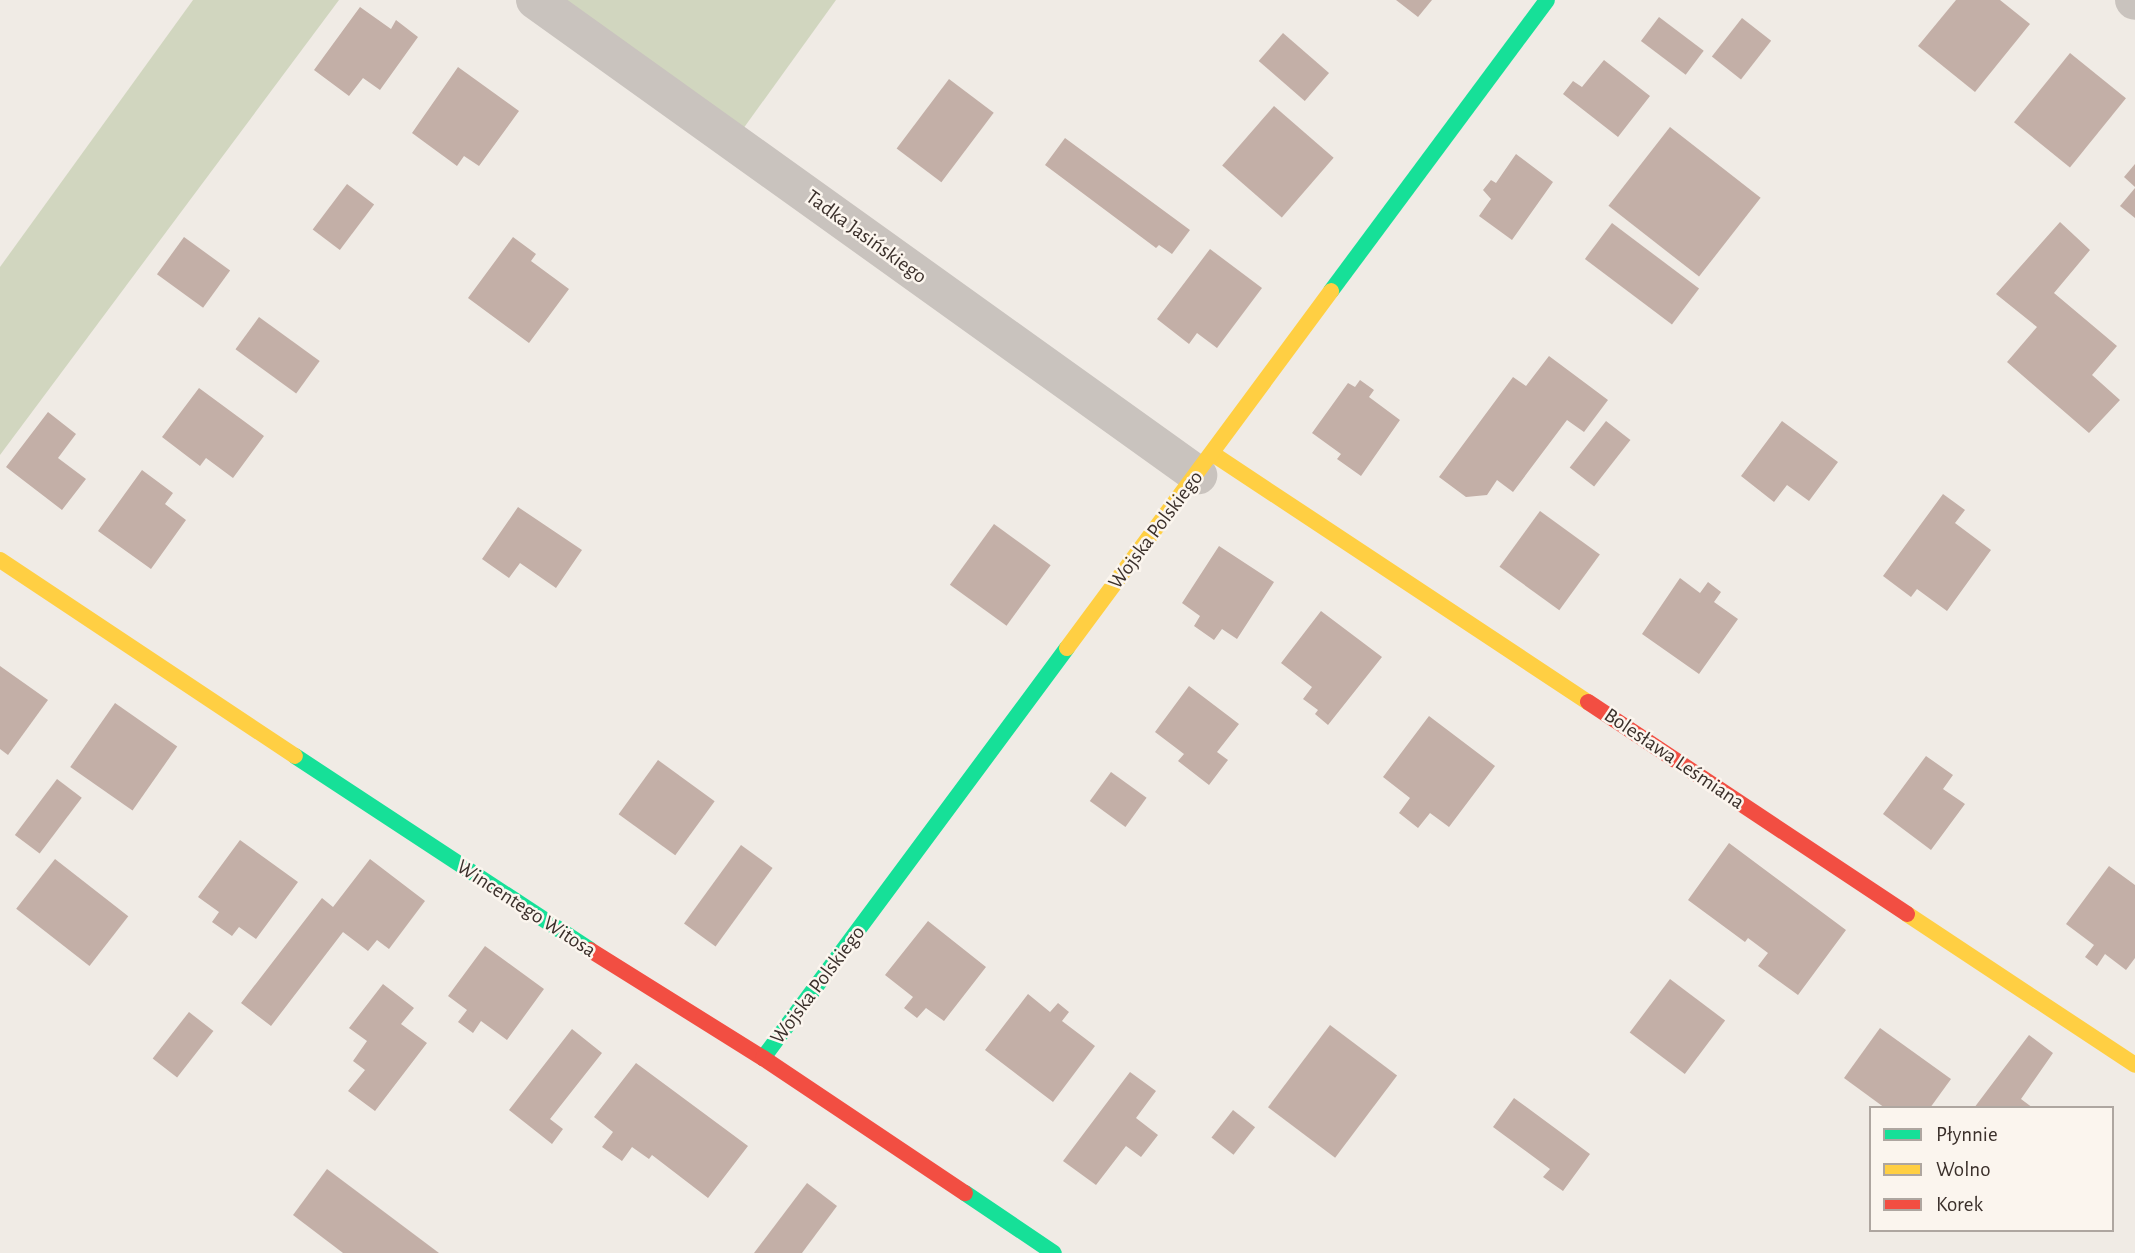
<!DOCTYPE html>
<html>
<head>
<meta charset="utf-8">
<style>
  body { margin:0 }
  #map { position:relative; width:2135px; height:1253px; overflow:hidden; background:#f0ebe5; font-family:"Alegreya Sans",sans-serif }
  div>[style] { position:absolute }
  .green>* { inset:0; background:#d1d6bf }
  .building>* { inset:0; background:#c3afa7; transform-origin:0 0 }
  .street>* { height:38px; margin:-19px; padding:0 19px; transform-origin:19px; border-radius:19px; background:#c9c3be }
  .fast>* { height:16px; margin:-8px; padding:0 8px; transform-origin:8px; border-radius:8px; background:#16e098 }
  .slow>* { height:16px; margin:-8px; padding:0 8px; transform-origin:8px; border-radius:8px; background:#ffcf43 }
  .jam>* { height:16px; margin:-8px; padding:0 8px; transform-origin:8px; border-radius:8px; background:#f24e42 }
  span { translate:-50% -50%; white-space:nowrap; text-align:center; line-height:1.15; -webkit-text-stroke:5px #fbf5ee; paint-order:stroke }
  .street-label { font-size:21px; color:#3b302b }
  .legend { position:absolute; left:1869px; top:1106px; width:245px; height:126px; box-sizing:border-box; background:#fbf5ee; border:2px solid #aea6a0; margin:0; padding:9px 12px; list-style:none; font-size:21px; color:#3b302b }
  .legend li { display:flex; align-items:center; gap:14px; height:35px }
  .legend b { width:35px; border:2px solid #aea6a0 }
</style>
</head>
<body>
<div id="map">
  <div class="green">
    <i style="clip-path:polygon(193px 0,339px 0,0 455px,0 267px)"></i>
    <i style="clip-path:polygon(565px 0,836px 0,743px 129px)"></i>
  </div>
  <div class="building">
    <i style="clip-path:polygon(1396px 0,1432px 0,1418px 17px)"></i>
    <i style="clip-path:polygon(1956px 0,2000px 0,2030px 24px,1975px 92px,1918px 46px)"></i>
    <i style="clip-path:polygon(360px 7px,391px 29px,396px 20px,418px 37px,380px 90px,363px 78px,349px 96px,314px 70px)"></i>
    <i style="left:1659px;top:17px;width:56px;height:30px;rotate:37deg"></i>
    <i style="left:1742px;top:18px;width:37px;height:49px;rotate:38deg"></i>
    <i style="left:1283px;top:33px;width:61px;height:37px;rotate:41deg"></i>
    <i style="left:2070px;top:53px;width:72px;height:89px;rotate:39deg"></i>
    <i style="clip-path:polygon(1604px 60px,1650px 96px,1618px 137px,1563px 94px,1573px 81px,1582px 87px)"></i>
    <i style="clip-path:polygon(458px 67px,519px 111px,479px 166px,464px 156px,457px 166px,412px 133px)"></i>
    <i style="left:949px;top:79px;width:56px;height:87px;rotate:37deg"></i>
    <i style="left:1274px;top:106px;width:79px;height:79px;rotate:41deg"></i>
    <i style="left:1670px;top:127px;width:115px;height:100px;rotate:38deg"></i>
    <i style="clip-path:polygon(1065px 138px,1190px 230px,1172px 254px,1159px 245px,1156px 248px,1045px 165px)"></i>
    <i style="clip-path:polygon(1516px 154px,1553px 182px,1512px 240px,1479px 216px,1491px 199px,1483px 190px,1491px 180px,1496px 183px)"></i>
    <i style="clip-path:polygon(2135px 164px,2135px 187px,2124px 177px)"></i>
    <i style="left:347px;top:184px;width:34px;height:57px;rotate:37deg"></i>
    <i style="clip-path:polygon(2135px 188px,2135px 218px,2120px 206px)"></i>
    <i style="clip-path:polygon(2060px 222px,2090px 250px,2054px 293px,2117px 346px,2092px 375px,2120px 400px,2089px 433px,2007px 362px,2037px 327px,1996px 294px)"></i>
    <i style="left:1612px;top:223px;width:109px;height:45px;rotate:37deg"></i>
    <i style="left:184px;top:237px;width:57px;height:46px;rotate:36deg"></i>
    <i style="clip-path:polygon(513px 237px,536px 254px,531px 261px,569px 289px,529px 343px,468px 298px)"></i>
    <i style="clip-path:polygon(1210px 249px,1262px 288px,1217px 348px,1197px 333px,1189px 344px,1157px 319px)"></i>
    <i style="left:259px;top:317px;width:75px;height:40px;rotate:36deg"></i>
    <i style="clip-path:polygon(1549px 356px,1608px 400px,1584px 432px,1567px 420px,1513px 492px,1497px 480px,1487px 495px,1466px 497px,1439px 477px,1513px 377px,1526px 386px)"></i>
    <i style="clip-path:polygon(1360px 380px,1374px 390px,1369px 397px,1400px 420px,1361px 476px,1337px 459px,1341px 454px,1312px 433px,1348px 383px,1355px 387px)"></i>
    <i style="clip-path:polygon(199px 388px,264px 436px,233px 478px,206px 458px,200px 466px,162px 437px)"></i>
    <i style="clip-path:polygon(48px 412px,76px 434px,58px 458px,86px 479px,62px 510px,6px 467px)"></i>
    <i style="left:1606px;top:421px;width:31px;height:59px;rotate:38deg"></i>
    <i style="clip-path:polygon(1782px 421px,1838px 462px,1809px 501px,1787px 485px,1774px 502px,1741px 476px)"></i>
    <i style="clip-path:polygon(142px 470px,173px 493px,165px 504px,186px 520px,151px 569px,98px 531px)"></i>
    <i style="clip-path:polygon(1943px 494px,1965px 510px,1955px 523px,1991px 550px,1947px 611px,1917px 589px,1911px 597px,1883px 576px)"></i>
    <i style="clip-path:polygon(518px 507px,582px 550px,556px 588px,520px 563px,509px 578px,482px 559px)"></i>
    <i style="left:1540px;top:511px;width:74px;height:69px;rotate:36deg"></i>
    <i style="left:994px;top:524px;width:70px;height:75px;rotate:36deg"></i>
    <i style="clip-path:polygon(1219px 546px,1274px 582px,1237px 639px,1222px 629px,1214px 640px,1194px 626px,1200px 616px,1182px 603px)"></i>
    <i style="clip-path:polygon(1680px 578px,1700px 593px,1708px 582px,1721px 592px,1714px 602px,1738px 619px,1699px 674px,1642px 634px)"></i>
    <i style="clip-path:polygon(1321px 611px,1382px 657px,1328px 725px,1315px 714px,1318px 710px,1303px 699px,1312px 687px,1281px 663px)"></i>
    <i style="clip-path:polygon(0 666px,48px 700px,8px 755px,0 749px)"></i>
    <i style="clip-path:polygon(1189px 686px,1239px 724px,1217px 752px,1228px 760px,1209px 785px,1178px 761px,1184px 754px,1155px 732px)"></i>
    <i style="left:115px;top:703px;width:76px;height:78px;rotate:35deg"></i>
    <i style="clip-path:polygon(1429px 716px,1495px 766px,1449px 827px,1430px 813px,1418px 828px,1399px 813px,1410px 798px,1383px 777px)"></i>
    <i style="clip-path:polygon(1926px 756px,1953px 775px,1943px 789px,1965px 804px,1931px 850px,1883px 814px)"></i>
    <i style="left:658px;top:760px;width:70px;height:67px;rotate:36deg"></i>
    <i style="left:1111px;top:772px;width:44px;height:36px;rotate:36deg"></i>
    <i style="left:57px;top:779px;width:31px;height:70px;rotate:37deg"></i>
    <i style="clip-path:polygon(240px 840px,298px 882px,256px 939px,239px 927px,232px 936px,212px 922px,219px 912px,198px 897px)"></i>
    <i style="clip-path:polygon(1729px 843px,1846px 930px,1798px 995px,1758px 966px,1768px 953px,1748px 938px,1745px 942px,1688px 900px)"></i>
    <i style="left:741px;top:845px;width:39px;height:97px;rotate:36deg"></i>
    <i style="left:55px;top:859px;width:93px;height:63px;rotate:38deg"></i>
    <i style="clip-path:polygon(370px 859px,425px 901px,389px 949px,377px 940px,368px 951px,343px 932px,271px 1026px,241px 1003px,322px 898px,333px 907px)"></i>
    <i style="clip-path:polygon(2109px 866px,2135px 885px,2135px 958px,2126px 970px,2105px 954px,2097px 966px,2085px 957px,2094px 945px,2066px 924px)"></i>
    <i style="clip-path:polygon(928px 921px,986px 967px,944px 1021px,926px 1008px,917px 1018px,904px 1008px,913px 997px,885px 975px)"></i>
    <i style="clip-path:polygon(485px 946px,544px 989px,507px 1040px,481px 1021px,473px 1033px,458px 1022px,467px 1010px,448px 996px)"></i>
    <i style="left:1670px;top:979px;width:69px;height:67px;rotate:37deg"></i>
    <i style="clip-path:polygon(383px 984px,414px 1008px,401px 1024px,427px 1043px,375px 1111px,348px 1091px,365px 1070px,353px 1061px,367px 1041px,349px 1028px)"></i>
    <i style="clip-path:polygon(1028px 994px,1050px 1012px,1058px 1003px,1069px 1012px,1062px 1021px,1095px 1046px,1053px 1102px,985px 1050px)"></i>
    <i style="left:189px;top:1012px;width:31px;height:59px;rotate:38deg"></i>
    <i style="left:1330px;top:1025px;width:84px;height:103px;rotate:37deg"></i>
    <i style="clip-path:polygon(1880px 1028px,1951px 1079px,1930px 1108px,1885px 1108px,1844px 1078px)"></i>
    <i style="clip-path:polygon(572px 1029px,602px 1053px,550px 1119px,563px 1129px,552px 1144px,509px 1110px)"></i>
    <i style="clip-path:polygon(2029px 1035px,2053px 1053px,2021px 1099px,2033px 1108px,1974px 1108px)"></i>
    <i style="clip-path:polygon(636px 1063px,748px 1146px,708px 1198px,652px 1155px,649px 1159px,632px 1147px,622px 1161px,602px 1147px,613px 1132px,594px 1117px)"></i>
    <i style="clip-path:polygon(1130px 1072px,1156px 1091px,1136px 1118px,1158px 1135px,1141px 1157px,1126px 1146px,1096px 1185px,1063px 1161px)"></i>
    <i style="clip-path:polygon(1514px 1098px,1590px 1154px,1563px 1191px,1543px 1177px,1550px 1169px,1493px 1127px)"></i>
    <i style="left:1233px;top:1110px;width:28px;height:35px;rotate:38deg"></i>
    <i style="clip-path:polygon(327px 1169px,439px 1253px,343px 1253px,293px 1215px)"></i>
    <i style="clip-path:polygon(807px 1183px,837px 1206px,802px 1253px,754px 1253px)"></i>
  </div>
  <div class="street">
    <i style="left:535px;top:0;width:816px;rotate:35.62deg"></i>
    <i style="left:2134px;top:0;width:1px;rotate:45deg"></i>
  </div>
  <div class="fast">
    <i style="left:1331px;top:291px;width:362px;rotate:-53.4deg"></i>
    <i style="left:295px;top:756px;width:353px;rotate:33.3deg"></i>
    <i style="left:763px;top:1058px;width:510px;rotate:-53.44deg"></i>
    <i style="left:965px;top:1193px;width:107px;rotate:34deg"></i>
  </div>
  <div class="slow">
    <i style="left:1213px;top:454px;width:450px;rotate:33.5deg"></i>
    <i style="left:0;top:560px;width:354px;rotate:33.6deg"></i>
    <i style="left:1067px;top:648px;width:444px;rotate:-53.5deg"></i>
    <i style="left:1907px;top:914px;width:273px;rotate:33.5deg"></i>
  </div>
  <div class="jam">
    <i style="left:1588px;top:702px;width:383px;rotate:33.6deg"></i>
    <i style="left:590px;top:950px;width:204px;rotate:32deg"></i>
    <i style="left:763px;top:1058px;width:243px;rotate:33.8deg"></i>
  </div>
  <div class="street-label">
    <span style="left:866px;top:237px;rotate:36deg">Tadka Jasińskiego</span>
    <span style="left:1156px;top:530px;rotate:-53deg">Wojska Polskiego</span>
    <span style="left:1674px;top:759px;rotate:34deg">Bolesława Leśmiana</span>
    <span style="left:526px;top:909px;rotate:33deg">Wincentego Witosa</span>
    <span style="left:818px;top:985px;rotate:-53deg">Wojska Polskiego</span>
  </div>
  <ul class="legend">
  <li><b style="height:9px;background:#16e098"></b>Płynnie</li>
  <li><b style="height:9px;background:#ffcf43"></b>Wolno</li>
  <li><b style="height:9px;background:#f24e42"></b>Korek</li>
  </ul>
</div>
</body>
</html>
